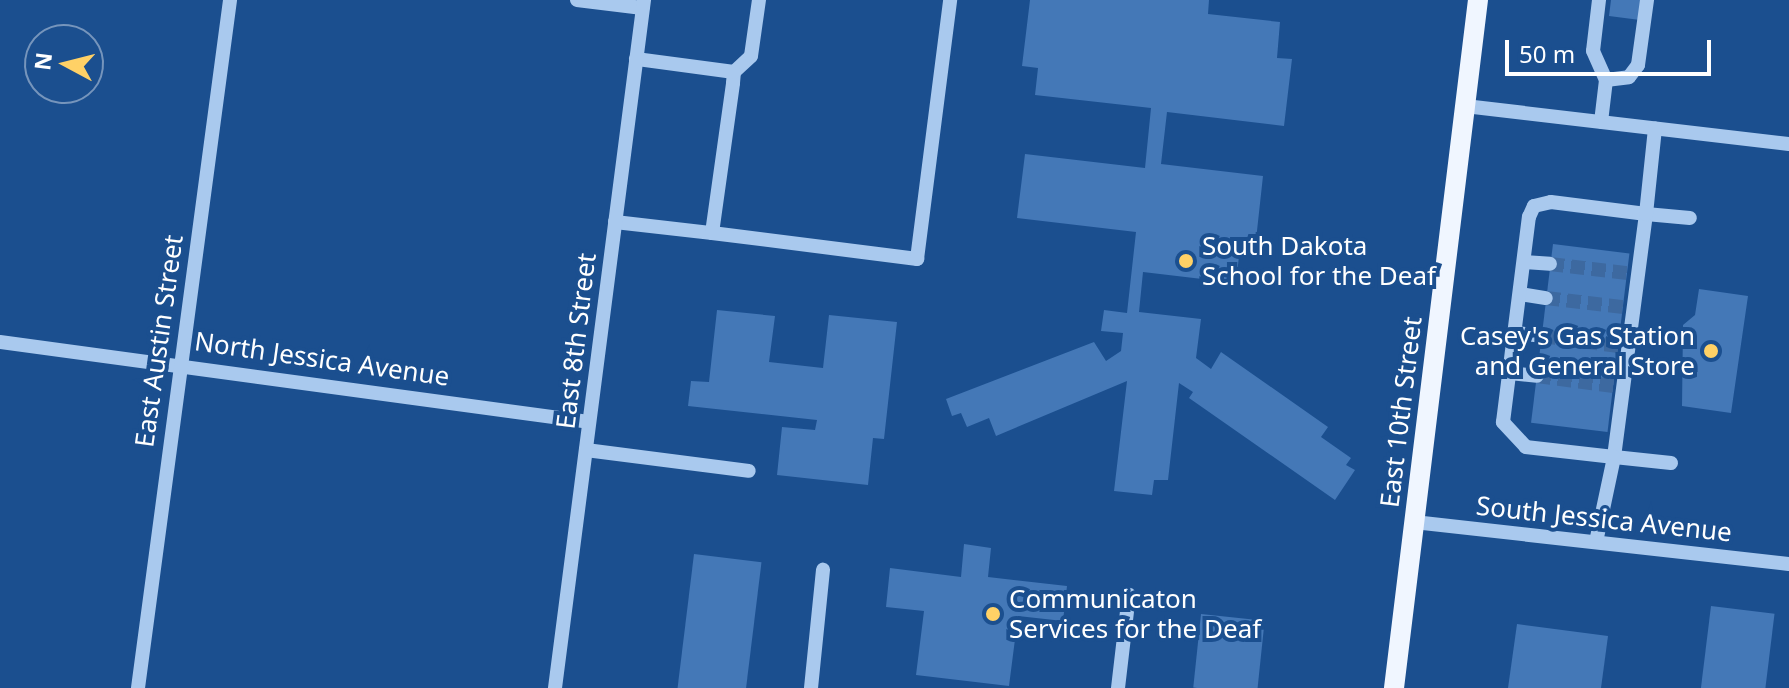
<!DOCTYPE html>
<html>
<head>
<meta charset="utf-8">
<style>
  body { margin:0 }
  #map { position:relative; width:1789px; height:688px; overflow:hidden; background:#1b4f8f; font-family:"Noto Sans",sans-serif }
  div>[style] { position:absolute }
  .building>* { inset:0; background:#4478b7; transform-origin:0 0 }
  .minor-tunnel>* { height:14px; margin-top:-7px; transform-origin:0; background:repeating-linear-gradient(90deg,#3d69a0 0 14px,transparent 0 21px) }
  .minor>* { height:14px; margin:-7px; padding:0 7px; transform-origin:7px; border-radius:7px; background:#a9c9ee }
  .major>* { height:20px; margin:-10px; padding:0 10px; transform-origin:10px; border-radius:10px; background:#f0f6ff }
  .dots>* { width:22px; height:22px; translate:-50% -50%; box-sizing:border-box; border:4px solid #1b4f8f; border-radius:50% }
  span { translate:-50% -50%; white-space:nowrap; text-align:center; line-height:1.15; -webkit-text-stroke:8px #1b4f8f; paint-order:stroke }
  .poi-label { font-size:26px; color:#fff }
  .left { translate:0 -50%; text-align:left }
  .right { translate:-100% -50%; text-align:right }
  .street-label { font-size:26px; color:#fff }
  .north { position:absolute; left:24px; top:24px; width:80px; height:80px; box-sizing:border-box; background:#1b4f8f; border:2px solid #7695bc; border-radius:50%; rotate:277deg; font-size:22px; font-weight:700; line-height:32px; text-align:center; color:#fff }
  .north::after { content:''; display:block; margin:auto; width:28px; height:36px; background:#ffd166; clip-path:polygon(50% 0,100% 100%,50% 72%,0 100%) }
  .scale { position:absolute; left:1505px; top:40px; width:206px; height:36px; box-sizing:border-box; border:4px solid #fff; border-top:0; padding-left:10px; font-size:24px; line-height:28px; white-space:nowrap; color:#fff; -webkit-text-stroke:6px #1b4f8f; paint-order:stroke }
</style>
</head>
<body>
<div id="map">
  <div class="building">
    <i style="clip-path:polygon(1030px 0,1209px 0,1208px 14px,1280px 22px,1277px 58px,1292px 59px,1284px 126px,1167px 112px,1161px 164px,1263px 176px,1255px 249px,1240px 247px,1236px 283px,1143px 272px,1139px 312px,1201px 319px,1196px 358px,1211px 369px,1221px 352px,1328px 427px,1321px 437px,1351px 458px,1346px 465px,1355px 470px,1335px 500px,1189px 398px,1193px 392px,1179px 383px,1168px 480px,1154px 480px,1152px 495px,1114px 491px,1127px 381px,996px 436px,989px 418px,967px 427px,961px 413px,952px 416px,946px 399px,1094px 342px,1106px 361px,1121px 351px,1123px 333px,1101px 331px,1104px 310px,1127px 313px,1136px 232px,1017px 218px,1025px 154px,1145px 168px,1151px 108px,1035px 95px,1038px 68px,1022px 66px)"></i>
    <i style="clip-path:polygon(1611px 0,1643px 0,1640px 20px,1609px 16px)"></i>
    <i style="left:1553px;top:244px;width:77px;height:180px;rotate:7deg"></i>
    <i style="clip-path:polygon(1699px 289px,1748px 296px,1731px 413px,1682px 406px,1683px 325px,1695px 315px)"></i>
    <i style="clip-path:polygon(717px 310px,775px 316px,769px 362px,823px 368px,829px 315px,897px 322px,884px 439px,873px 438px,868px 485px,777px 475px,782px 427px,815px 430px,817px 420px,688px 406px,691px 381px,709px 382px)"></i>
    <i style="clip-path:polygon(964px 544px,991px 548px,988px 577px,1067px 586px,1063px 621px,1018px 616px,1009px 686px,916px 675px,924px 611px,886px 607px,890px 568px,961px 577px)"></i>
    <i style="left:694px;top:554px;width:68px;height:135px;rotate:7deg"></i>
    <i style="left:1711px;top:606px;width:64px;height:83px;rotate:7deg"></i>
    <i style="left:1201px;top:614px;width:64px;height:74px;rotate:6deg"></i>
    <i style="clip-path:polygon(1517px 624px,1608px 636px,1601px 688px,1508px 688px)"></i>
  </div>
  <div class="minor-tunnel">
    <i style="left:1550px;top:264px;width:78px;rotate:6.7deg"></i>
    <i style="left:1546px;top:298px;width:78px;rotate:6.7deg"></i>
    <i style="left:1542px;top:336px;width:77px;rotate:7.5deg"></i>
    <i style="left:1537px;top:376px;width:77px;rotate:7.5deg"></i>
  </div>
  <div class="minor">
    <i style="left:577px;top:0;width:66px;rotate:6.9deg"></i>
    <i style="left:1599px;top:0;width:51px;rotate:96.7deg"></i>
    <i style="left:1593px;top:51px;width:32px;rotate:66deg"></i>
    <i style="left:1606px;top:80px;width:42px;rotate:96.8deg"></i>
    <i style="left:734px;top:72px;width:23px;rotate:-43deg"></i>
    <i style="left:751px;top:56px;width:57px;rotate:-81.9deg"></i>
    <i style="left:1606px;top:80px;width:23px;rotate:-7deg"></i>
    <i style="left:1629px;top:77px;width:15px;rotate:-53deg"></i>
    <i style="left:1638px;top:65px;width:66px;rotate:-82.1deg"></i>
    <i style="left:1465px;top:106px;width:326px;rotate:6.7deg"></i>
    <i style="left:615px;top:222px;width:98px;rotate:6.5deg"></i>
    <i style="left:712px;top:233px;width:151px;rotate:-82deg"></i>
    <i style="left:733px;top:83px;width:11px;rotate:-85deg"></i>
    <i style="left:734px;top:72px;width:99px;rotate:-172.4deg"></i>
    <i style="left:712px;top:233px;width:207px;rotate:7.2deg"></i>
    <i style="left:917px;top:259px;width:261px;rotate:-82.7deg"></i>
    <i style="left:1524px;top:262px;width:26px;rotate:4deg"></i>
    <i style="left:1520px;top:294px;width:26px;rotate:9deg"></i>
    <i style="left:1515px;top:333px;width:27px;rotate:6deg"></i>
    <i style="left:0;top:342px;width:594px;rotate:7.73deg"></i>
    <i style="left:1510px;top:373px;width:27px;rotate:6deg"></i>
    <i style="left:586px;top:450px;width:164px;rotate:7.3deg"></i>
    <i style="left:1671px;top:463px;width:57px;rotate:-174deg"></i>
    <i style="left:1614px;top:457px;width:245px;rotate:-82.5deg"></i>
    <i style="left:1646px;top:214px;width:44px;rotate:5.2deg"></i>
    <i style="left:1414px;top:522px;width:377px;rotate:6.4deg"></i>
    <i style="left:1596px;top:542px;width:87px;rotate:-78deg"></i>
    <i style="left:1614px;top:457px;width:89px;rotate:-173.5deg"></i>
    <i style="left:1526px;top:447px;width:34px;rotate:-133deg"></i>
    <i style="left:1503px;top:422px;width:207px;rotate:-82.8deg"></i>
    <i style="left:1529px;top:217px;width:12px;rotate:-66deg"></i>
    <i style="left:1534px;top:206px;width:17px;rotate:-13deg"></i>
    <i style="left:1551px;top:202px;width:96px;rotate:7.2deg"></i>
    <i style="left:1646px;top:214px;width:86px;rotate:-84deg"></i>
    <i style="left:138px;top:688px;width:694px;rotate:-82.38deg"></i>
    <i style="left:555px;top:688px;width:694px;rotate:-82.63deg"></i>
    <i style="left:811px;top:688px;width:119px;rotate:-84.2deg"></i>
    <i style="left:1118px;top:688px;width:94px;rotate:-83.3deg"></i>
  </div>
  <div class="major">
    <i style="left:1394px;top:688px;width:693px;rotate:-83.04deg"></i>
  </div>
  <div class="dots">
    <i style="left:1186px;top:261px;background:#ffd166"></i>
    <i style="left:1711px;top:351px;background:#ffd166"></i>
    <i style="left:993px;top:614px;background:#ffd166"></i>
  </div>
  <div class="poi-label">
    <span class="left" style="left:1202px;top:261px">South Dakota<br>School for the Deaf</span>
    <span class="right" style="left:1695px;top:351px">Casey's Gas Station<br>and General Store</span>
    <span class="left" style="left:1009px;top:614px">Communicaton<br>Services for the Deaf</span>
  </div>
  <div class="street-label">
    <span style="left:159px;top:341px;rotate:-82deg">East Austin Street</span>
    <span style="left:576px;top:341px;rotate:-83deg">East 8th Street</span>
    <span style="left:322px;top:359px;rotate:8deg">North Jessica Avenue</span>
    <span style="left:1401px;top:412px;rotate:-83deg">East 10th Street</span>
    <span style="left:1604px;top:519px;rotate:6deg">South Jessica Avenue</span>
  </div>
  <div class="north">N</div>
  <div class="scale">50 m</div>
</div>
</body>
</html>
